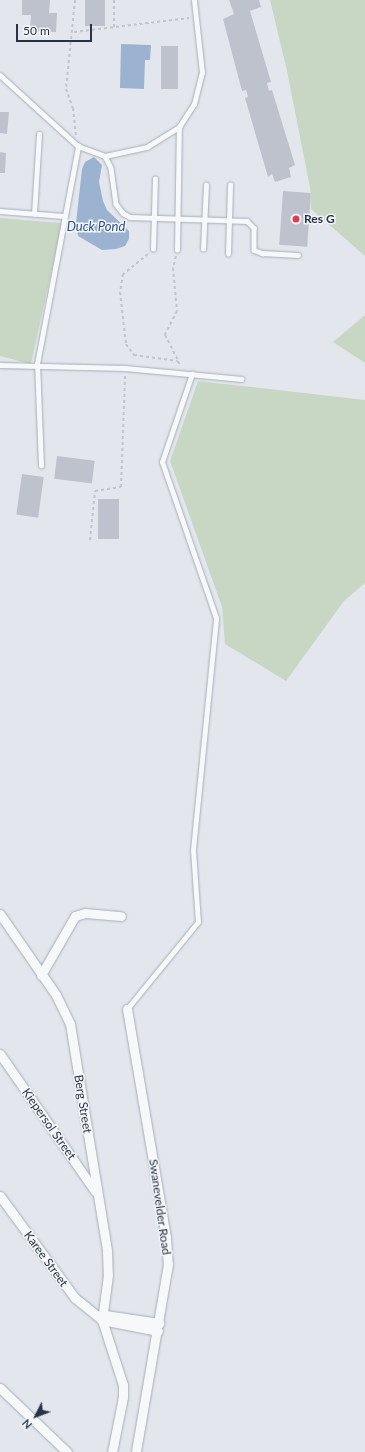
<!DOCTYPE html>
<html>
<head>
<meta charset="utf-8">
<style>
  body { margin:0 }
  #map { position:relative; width:365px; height:1452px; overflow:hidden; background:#e3e7ed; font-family:Lato,sans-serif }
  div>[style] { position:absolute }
  .green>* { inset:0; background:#c8d7c4 }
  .water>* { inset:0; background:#9bb3d0 }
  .building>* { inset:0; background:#bdc2cd; transform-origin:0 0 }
  .path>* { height:2px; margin-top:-1px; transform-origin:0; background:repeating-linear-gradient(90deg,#c1c5cb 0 3px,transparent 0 6px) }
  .roads { filter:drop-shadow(0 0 1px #a7adb8) drop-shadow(0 0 1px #a7adb8) }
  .lane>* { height:4.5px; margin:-2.25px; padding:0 2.25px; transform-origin:2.25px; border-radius:2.25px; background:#f7f8fa }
  .street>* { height:9px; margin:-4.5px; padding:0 4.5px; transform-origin:4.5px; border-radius:4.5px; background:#f7f8fa }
  .dots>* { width:11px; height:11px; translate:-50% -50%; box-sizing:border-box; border:2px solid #f3f6f9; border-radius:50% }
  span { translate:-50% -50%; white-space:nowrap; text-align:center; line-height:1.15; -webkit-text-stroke:3px #f3f6f9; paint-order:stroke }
  .poi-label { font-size:12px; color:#293347; font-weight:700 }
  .left { translate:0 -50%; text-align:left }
  .street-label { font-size:12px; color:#293347 }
  .water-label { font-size:13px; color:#2e507f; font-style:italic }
  .north { position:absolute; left:16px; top:1396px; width:40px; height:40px; -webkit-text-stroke:3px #f3f6f9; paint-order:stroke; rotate:228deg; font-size:11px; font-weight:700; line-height:16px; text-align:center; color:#293347 }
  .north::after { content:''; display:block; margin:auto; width:14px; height:18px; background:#293347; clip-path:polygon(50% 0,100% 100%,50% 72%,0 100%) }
  .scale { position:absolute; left:16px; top:24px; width:76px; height:18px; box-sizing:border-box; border:2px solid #293347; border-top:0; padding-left:5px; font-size:12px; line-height:14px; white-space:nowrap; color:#293347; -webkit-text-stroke:3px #f3f6f9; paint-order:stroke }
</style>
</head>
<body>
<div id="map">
  <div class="green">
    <i style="clip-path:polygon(270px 0,365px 0,365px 256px,311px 209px,311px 193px,287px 71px)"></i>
    <i style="clip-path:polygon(0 218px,62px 223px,31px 364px,0 356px)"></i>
    <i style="clip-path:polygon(365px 315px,365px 363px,333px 342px)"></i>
    <i style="clip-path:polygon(198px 381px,365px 400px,365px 583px,344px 601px,286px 681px,225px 644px,222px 607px,170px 461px)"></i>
  </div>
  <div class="water">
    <i style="clip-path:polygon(121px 44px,151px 45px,150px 60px,145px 60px,144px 89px,120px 88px)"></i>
    <i style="clip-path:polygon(94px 157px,102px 165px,99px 182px,103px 201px,107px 210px,129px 231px,129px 239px,125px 246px,116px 249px,102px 250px,78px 236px,76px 223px,82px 169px,85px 162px)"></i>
  </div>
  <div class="building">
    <i style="clip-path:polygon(22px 0,50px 0,49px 13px,57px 13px,56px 32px,30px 31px,31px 15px,22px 15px)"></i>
    <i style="left:85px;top:0;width:20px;height:26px"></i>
    <i style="clip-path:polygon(229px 0,259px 0,261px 7px,250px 11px,271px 82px,267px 83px,269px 91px,272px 90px,295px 165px,289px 168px,291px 177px,275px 182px,272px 174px,268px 177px,245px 98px,248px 97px,246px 90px,242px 91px,223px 19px,234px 14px)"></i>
    <i style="left:161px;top:46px;width:17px;height:43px"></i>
    <i style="clip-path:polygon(0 112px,9px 112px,7px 134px,0 133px)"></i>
    <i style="clip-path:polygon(0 152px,6px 153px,5px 173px,0 173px)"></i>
    <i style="left:283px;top:191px;width:28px;height:54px;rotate:4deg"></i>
    <i style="left:57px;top:456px;width:38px;height:23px;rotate:7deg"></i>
    <i style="left:22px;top:474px;width:22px;height:41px;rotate:8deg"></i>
    <i style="left:98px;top:499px;width:21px;height:40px"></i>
  </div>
  <div class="path">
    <i style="left:75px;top:0;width:89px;rotate:95.8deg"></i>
    <i style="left:66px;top:89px;width:20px;rotate:70deg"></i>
    <i style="left:73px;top:108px;width:27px;rotate:84deg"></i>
    <i style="left:114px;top:0;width:28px;rotate:90deg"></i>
    <i style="left:74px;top:32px;width:116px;rotate:-6.9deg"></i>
    <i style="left:148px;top:254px;width:32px;rotate:141deg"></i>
    <i style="left:123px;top:274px;width:18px;rotate:99deg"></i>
    <i style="left:120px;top:292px;width:52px;rotate:83.4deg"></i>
    <i style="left:126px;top:344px;width:14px;rotate:54deg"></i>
    <i style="left:134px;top:355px;width:44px;rotate:7.8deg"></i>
    <i style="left:178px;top:361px;width:5px;rotate:68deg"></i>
    <i style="left:176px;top:256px;width:12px;rotate:104deg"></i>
    <i style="left:173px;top:268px;width:43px;rotate:84.7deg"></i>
    <i style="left:177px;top:311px;width:27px;rotate:117deg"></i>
    <i style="left:165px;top:335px;width:29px;rotate:63deg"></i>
    <i style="left:90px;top:540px;width:49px;rotate:-84.2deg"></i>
    <i style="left:95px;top:491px;width:26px;rotate:-9deg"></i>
    <i style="left:121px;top:487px;width:111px;rotate:-87.9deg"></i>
  </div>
  <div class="roads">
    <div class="lane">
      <i style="left:0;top:75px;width:105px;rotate:42.3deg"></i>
      <i style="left:78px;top:146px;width:29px;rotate:20deg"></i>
      <i style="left:105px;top:156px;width:43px;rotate:-12.1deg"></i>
      <i style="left:147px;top:147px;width:38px;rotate:-32deg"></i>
      <i style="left:179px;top:127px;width:27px;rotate:-57deg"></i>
      <i style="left:194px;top:104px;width:32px;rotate:-76deg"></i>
      <i style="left:202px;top:73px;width:73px;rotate:-96.3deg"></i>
      <i style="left:105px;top:156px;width:13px;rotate:63deg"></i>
      <i style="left:111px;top:168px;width:36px;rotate:82deg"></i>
      <i style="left:116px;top:204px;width:11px;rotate:52deg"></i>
      <i style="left:123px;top:213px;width:8px;rotate:30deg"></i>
      <i style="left:130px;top:217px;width:117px;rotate:2deg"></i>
      <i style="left:247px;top:221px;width:10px;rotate:45deg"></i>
      <i style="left:254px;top:228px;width:22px;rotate:90deg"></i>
      <i style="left:254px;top:250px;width:9px;rotate:21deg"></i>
      <i style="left:262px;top:253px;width:36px;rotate:3deg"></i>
      <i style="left:0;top:211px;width:64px;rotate:4.5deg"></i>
      <i style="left:34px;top:214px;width:80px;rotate:-86.4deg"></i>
      <i style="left:153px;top:249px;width:70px;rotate:-88.4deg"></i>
      <i style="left:203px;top:249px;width:64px;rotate:-87.3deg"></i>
      <i style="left:177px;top:250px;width:123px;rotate:-89.1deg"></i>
      <i style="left:228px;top:254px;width:69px;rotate:-88.3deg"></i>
      <i style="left:0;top:365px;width:125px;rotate:1.4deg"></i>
      <i style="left:125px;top:368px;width:117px;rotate:5.4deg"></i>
      <i style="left:41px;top:466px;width:102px;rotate:-92.2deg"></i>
      <i style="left:37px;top:364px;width:222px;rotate:-79.3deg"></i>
      <i style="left:127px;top:1009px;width:112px;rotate:-50.8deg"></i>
      <i style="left:198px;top:922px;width:72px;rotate:-94deg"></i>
      <i style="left:193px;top:850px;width:233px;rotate:-84.3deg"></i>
      <i style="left:216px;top:618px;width:165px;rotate:-109.1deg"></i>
      <i style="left:162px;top:462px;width:93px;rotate:-71.2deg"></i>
    </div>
    <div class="street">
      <i style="left:0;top:914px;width:98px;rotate:55.3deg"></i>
      <i style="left:56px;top:995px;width:32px;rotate:64deg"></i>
      <i style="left:70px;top:1024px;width:230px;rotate:80.7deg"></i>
      <i style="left:107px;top:1251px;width:24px;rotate:88deg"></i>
      <i style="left:108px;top:1275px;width:45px;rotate:97.6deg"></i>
      <i style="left:102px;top:1320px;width:68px;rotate:72.1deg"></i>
      <i style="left:123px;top:1385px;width:12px;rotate:90deg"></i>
      <i style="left:123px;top:1397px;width:56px;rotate:101.3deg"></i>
      <i style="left:41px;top:975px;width:68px;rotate:-60deg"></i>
      <i style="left:75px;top:916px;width:10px;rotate:-17deg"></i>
      <i style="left:85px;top:913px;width:36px;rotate:5deg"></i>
      <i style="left:127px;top:1009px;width:232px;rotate:80.3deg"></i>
      <i style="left:166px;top:1238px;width:26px;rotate:86deg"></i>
      <i style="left:168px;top:1264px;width:191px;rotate:99.7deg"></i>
      <i style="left:0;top:1054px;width:167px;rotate:55.3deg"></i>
      <i style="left:0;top:1196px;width:127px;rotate:53.7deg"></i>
      <i style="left:75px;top:1298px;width:35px;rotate:39deg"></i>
      <i style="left:102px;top:1320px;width:57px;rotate:11.1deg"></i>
      <i style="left:105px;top:1315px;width:55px;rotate:8.4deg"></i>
      <i style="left:0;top:1388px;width:93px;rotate:43.7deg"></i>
    </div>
  </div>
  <div class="dots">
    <i style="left:296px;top:219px;background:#dc3e51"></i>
  </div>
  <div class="poi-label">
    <span class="left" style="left:304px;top:219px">Res G</span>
  </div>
  <div class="street-label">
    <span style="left:83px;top:1104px;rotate:81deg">Berg Street</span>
    <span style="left:49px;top:1124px;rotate:55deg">Kiepersol Street</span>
    <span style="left:160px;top:1207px;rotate:82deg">Swanevelder Road</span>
    <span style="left:46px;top:1259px;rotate:54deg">Karee Street</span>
  </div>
  <div class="water-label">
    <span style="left:96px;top:226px">Duck Pond</span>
  </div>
  <div class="north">N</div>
  <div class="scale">50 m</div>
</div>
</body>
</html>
